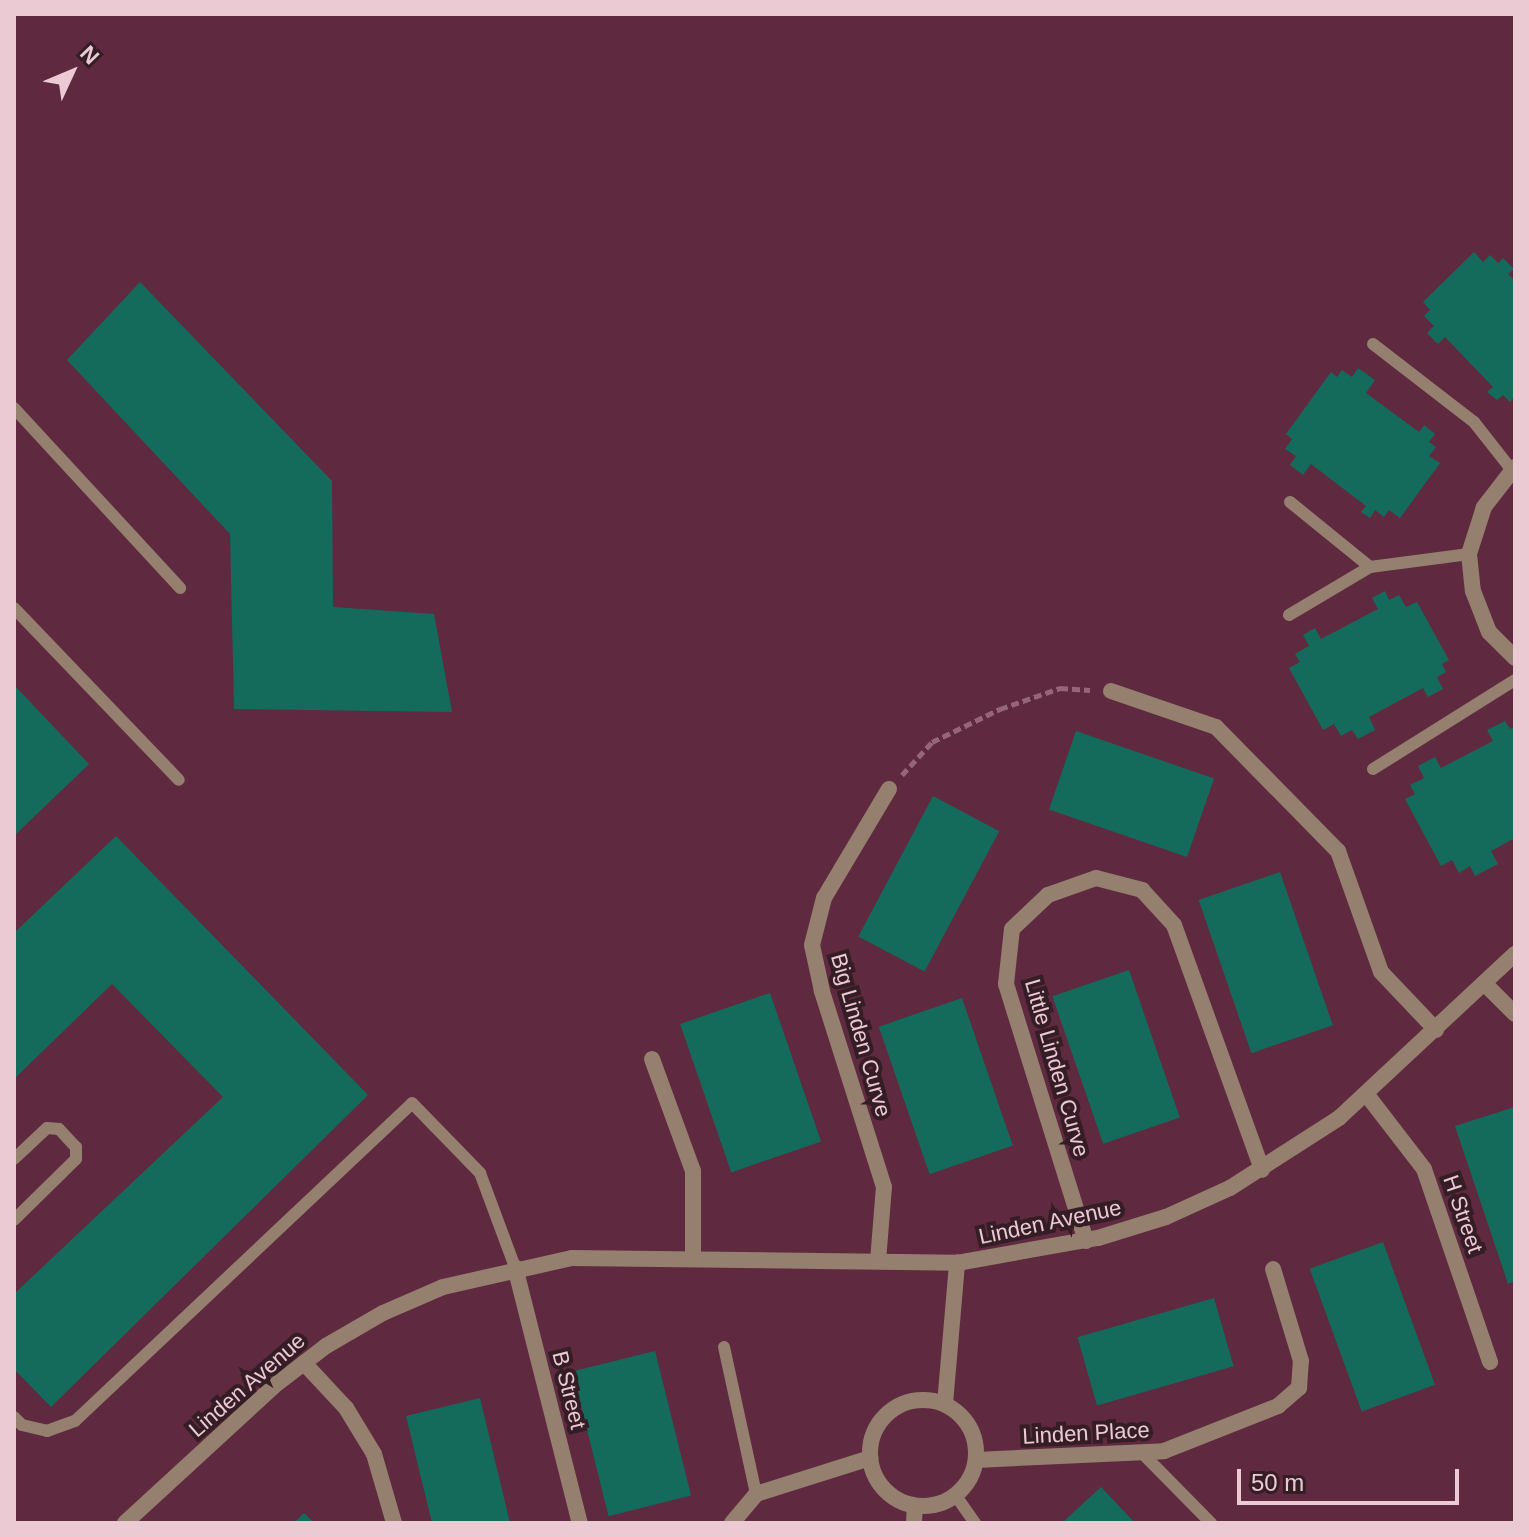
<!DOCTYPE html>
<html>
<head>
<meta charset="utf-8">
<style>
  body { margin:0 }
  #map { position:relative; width:1529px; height:1537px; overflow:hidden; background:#5f2a3f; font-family:Helvetica,sans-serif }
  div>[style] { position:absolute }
  .building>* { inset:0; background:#146b5c; transform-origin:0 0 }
  .path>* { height:5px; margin-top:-2.5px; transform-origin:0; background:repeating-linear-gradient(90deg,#946677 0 8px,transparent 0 12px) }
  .service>* { height:12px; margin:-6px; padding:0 6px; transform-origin:6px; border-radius:6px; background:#957f6f }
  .minor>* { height:16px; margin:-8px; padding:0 8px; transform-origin:8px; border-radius:8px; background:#957f6f }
  .minor>.ring { margin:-8px; padding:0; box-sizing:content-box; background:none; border:16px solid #957f6f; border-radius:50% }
  .tertiary>* { height:16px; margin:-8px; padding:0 8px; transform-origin:8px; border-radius:8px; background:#957f6f }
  span { translate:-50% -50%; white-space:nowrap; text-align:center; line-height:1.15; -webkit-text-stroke:8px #351d25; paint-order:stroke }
  .street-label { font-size:22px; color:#eccad4 }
  .frame { position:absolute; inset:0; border:16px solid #eccad4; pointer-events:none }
  .north { position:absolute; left:32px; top:32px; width:80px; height:80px; -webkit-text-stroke:6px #351d25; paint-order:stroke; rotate:46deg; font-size:22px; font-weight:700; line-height:32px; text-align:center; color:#eccad4 }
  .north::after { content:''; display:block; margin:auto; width:28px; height:36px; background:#eccad4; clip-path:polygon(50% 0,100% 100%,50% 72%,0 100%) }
  .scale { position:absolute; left:1237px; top:1469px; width:222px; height:36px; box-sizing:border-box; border:4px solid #eccad4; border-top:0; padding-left:10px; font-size:24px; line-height:28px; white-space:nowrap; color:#eccad4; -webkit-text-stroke:6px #351d25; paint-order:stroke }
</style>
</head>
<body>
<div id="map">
  <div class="building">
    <i style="clip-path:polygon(1474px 252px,1483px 262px,1490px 255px,1498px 263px,1503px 258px,1514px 269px,1508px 274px,1515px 281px,1515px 396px,1510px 402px,1503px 395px,1497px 400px,1487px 392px,1493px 387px,1445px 337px,1438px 344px,1427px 333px,1434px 326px,1424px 316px,1430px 310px,1423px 302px)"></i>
    <i style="clip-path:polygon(140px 282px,332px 481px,333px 607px,434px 614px,452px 712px,234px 709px,230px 534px,67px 360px)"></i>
    <i style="clip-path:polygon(1358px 368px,1375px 380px,1366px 393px,1419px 432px,1424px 425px,1435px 434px,1429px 442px,1436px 447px,1429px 456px,1440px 463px,1400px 518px,1389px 510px,1384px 517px,1375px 510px,1370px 518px,1361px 512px,1366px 506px,1311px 464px,1303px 475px,1290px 465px,1296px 456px,1285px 449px,1292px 439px,1286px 434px,1331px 372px,1337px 377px,1342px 370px,1352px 377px)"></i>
    <i style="clip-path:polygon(1385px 591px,1389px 600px,1399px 595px,1406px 607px,1417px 602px,1449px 660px,1442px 664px,1446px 672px,1437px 677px,1443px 689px,1428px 697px,1423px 688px,1369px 717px,1375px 730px,1358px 739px,1352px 730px,1341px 736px,1334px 724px,1323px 730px,1289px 668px,1300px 662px,1295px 654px,1309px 646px,1303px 635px,1315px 628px,1321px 639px,1378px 609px,1372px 598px)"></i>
    <i style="clip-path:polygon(14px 685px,89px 764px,14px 836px)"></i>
    <i style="clip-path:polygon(1505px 721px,1510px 729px,1515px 726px,1515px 838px,1491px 851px,1498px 864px,1475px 876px,1470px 866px,1459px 873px,1452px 860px,1441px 866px,1405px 799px,1415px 794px,1410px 785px,1424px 778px,1418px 766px,1435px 757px,1441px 768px,1493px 741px,1487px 730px)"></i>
    <i style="left:1076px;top:731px;width:146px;height:83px;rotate:19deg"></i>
    <i style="left:933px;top:796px;width:75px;height:159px;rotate:28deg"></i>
    <i style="clip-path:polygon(116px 836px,368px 1095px,51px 1407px,14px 1369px,14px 1294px,223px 1097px,112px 984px,14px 1079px,14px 933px)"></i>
    <i style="left:1280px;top:872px;width:162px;height:86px;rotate:71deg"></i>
    <i style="left:1129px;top:970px;width:156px;height:81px;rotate:71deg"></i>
    <i style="left:770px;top:993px;width:157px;height:95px;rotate:71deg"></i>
    <i style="left:962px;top:998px;width:156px;height:88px;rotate:71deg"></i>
    <i style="clip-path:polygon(1515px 1107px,1515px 1281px,1508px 1284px,1455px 1126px)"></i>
    <i style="left:1383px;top:1242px;width:152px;height:78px;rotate:70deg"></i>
    <i style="left:1214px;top:1298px;width:71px;height:142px;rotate:74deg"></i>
    <i style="left:655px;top:1351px;width:149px;height:85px;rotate:76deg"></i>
    <i style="clip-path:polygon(480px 1398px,510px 1523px,432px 1523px,406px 1416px)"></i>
    <i style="clip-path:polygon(1101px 1487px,1135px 1523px,1062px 1523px)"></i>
    <i style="clip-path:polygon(304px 1513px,314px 1523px,294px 1523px)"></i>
  </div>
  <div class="path">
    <i style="left:902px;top:775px;width:45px;rotate:-47.7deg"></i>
    <i style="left:932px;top:742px;width:76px;rotate:-25.9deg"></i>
    <i style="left:1000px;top:709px;width:64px;rotate:-19.3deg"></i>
    <i style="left:1060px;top:688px;width:30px;rotate:4deg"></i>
  </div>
  <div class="service">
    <i style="left:1373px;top:344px;width:128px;rotate:37.7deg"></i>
    <i style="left:1474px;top:422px;width:60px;rotate:51.8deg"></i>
    <i style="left:14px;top:408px;width:245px;rotate:47.3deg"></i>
    <i style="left:1290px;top:502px;width:103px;rotate:39.1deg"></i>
    <i style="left:1370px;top:567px;width:100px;rotate:-7.5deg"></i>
    <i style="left:14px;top:608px;width:238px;rotate:46.2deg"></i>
    <i style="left:1289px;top:615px;width:94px;rotate:-30.7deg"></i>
    <i style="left:1373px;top:769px;width:168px;rotate:-32.1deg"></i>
    <i style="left:14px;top:1159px;width:45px;rotate:-43.2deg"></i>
    <i style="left:47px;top:1128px;width:12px;rotate:5deg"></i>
    <i style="left:59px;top:1129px;width:25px;rotate:47deg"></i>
    <i style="left:76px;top:1147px;width:12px;rotate:90deg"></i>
    <i style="left:76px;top:1159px;width:87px;rotate:135.5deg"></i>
    <i style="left:724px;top:1347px;width:150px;rotate:77.7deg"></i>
    <i style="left:14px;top:1417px;width:11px;rotate:45deg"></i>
    <i style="left:22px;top:1425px;width:26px;rotate:13deg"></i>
    <i style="left:47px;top:1431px;width:30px;rotate:-20deg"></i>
    <i style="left:75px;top:1421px;width:463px;rotate:-43.3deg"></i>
    <i style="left:412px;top:1103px;width:98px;rotate:45.8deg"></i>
    <i style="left:480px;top:1173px;width:100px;rotate:69.6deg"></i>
    <i style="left:1141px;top:1452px;width:100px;rotate:45.4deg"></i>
    <i style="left:956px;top:1496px;width:33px;rotate:55deg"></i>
  </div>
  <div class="minor">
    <i style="left:1515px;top:467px;width:51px;rotate:127.8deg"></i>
    <i style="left:1484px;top:507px;width:49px;rotate:107.7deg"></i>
    <i style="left:1469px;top:554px;width:37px;rotate:84deg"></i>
    <i style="left:1473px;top:591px;width:44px;rotate:68.7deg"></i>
    <i style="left:1489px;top:632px;width:37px;rotate:45deg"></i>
    <i style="left:1111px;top:691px;width:111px;rotate:18.9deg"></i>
    <i style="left:1216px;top:727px;width:174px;rotate:45.5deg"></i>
    <i style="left:1338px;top:851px;width:128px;rotate:70.4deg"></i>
    <i style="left:1381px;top:972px;width:80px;rotate:46.5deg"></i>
    <i style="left:1484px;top:983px;width:44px;rotate:45deg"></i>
    <i style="left:652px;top:1059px;width:119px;rotate:69.9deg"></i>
    <i style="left:693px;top:1171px;width:85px;rotate:90deg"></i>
    <i style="left:1367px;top:1095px;width:93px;rotate:52.4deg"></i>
    <i style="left:1424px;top:1169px;width:204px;rotate:71.1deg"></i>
    <i style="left:1086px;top:1241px;width:269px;rotate:-107.3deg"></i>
    <i style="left:1006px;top:984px;width:55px;rotate:-83.8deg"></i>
    <i style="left:1012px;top:929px;width:50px;rotate:-43.4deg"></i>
    <i style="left:1048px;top:895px;width:51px;rotate:-19.5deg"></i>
    <i style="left:1096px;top:878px;width:48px;rotate:14.6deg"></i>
    <i style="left:1142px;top:890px;width:47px;rotate:47.6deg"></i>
    <i style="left:1174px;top:925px;width:260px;rotate:70.2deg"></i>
    <i style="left:878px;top:1261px;width:74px;rotate:-85.4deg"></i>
    <i style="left:884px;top:1187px;width:206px;rotate:-107.6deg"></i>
    <i style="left:822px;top:991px;width:47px;rotate:-102.3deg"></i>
    <i style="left:812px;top:945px;width:49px;rotate:-75.7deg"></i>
    <i style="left:824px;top:898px;width:127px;rotate:-59.2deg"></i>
    <i style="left:515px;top:1267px;width:264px;rotate:75.8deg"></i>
    <i style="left:304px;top:1363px;width:62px;rotate:47deg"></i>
    <i style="left:346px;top:1408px;width:54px;rotate:58.7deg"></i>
    <i style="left:374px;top:1454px;width:72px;rotate:73.8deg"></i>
    <i class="ring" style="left:870px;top:1400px;width:90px;height:90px"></i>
    <i style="left:945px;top:1404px;width:142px;rotate:-85.1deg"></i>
    <i style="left:976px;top:1460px;width:188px;rotate:-2.7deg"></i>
    <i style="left:1164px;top:1451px;width:123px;rotate:-21.5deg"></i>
    <i style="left:1278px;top:1406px;width:28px;rotate:-41deg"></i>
    <i style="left:1299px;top:1388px;width:27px;rotate:-86deg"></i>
    <i style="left:1301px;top:1361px;width:96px;rotate:-106.9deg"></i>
    <i style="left:732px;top:1523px;width:38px;rotate:-50deg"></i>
    <i style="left:756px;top:1494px;width:120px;rotate:-17.5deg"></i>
    <i style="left:914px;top:1523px;width:17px;rotate:-87deg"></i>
  </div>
  <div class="tertiary">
    <i style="left:125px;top:1523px;width:202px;rotate:-42.6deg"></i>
    <i style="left:274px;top:1386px;width:66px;rotate:-37.6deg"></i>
    <i style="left:326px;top:1346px;width:66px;rotate:-30.1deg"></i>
    <i style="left:383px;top:1313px;width:65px;rotate:-23.4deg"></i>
    <i style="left:443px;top:1287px;width:132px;rotate:-12.7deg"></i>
    <i style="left:572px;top:1258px;width:385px;rotate:0.7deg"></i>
    <i style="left:957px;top:1263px;width:143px;rotate:-10.1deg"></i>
    <i style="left:1098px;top:1238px;width:71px;rotate:-17.2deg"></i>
    <i style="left:1166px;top:1217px;width:70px;rotate:-24.4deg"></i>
    <i style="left:1230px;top:1188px;width:130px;rotate:-32.7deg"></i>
    <i style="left:1339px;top:1118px;width:241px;rotate:-43deg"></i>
  </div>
  <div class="street-label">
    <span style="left:861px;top:1035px;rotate:74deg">Big Linden Curve</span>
    <span style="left:1057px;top:1068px;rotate:74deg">Little Linden Curve</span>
    <span style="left:1463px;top:1214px;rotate:71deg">H Street</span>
    <span style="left:1050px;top:1222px;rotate:-12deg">Linden Avenue</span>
    <span style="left:247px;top:1385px;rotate:-41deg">Linden Avenue</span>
    <span style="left:569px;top:1390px;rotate:76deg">B Street</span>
    <span style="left:1086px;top:1433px;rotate:-3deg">Linden Place</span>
  </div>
  <div class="frame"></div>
  <div class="north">N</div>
  <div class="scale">50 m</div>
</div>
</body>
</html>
